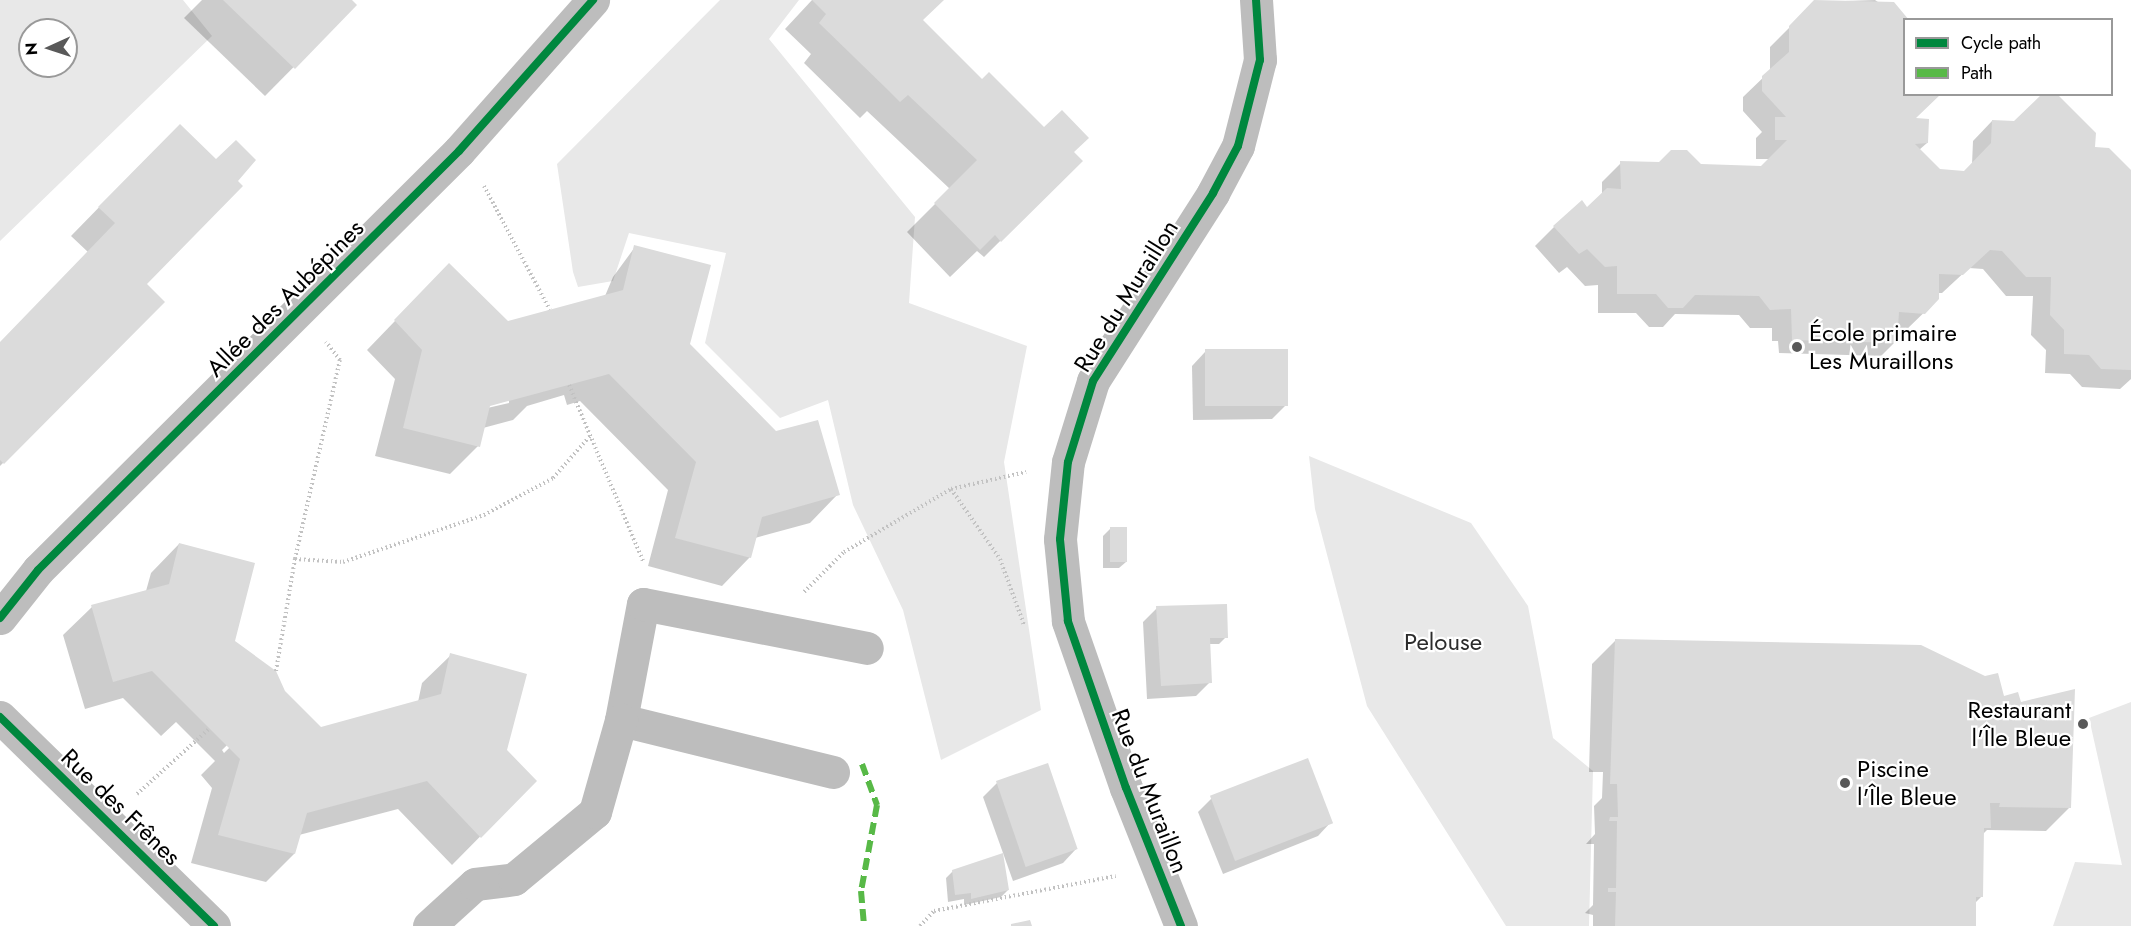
<!DOCTYPE html>
<html>
<head>
<meta charset="utf-8">
<style>
  body { margin:0 }
  #map { position:relative; width:2131px; height:926px; overflow:hidden; background:#fff; font-family:Jost,sans-serif }
  div>[style] { position:absolute }
  .green>* { inset:0; background:#e8e8e8 }
  .shadow>* { inset:0; background:#0003 }
  .building>* { inset:0; background:#dbdbdb; transform-origin:0 0 }
  .path>* { height:4px; margin-top:-2px; transform-origin:0; background:repeating-linear-gradient(90deg,#c2c2c2 0 1.5px,transparent 0 4.5px) }
  .minor>* { height:33px; margin:-16.5px; padding:0 16.5px; transform-origin:16.5px; border-radius:16.5px; background:#bdbdbd }
  .quiet>* { height:6px; margin-top:-3px; transform-origin:0; background:repeating-linear-gradient(90deg,#58b947 0 12px,transparent 0 18px) }
  .cycleway>* { height:8px; margin:-4px; padding:0 4px; transform-origin:4px; border-radius:4px; background:#00873e }
  .dots>* { width:16px; height:16px; translate:-50% -50%; box-sizing:border-box; border:3px solid #fff; border-radius:50% }
  span { translate:-50% -50%; white-space:nowrap; text-align:center; line-height:1.15; -webkit-text-stroke:4.5px #fff; paint-order:stroke }
  .street-label { font-size:24px; color:#000 }
  .poi-label { font-size:24px; color:#000 }
  .left { translate:0 -50%; text-align:left }
  .right { translate:-100% -50%; text-align:right }
  .park-label { font-size:24px; color:#2c2c2c }
  .legend { position:absolute; left:1903px; top:18px; width:210px; height:78px; box-sizing:border-box; background:#fff; border:2px solid #999; margin:0; padding:8px 10px; list-style:none; font-size:18px; color:#000 }
  .legend li { display:flex; align-items:center; gap:12px; height:30px }
  .legend b { width:30px; border:2px solid #999 }
  .north { position:absolute; left:18px; top:18px; width:60px; height:60px; box-sizing:border-box; background:#fff; border:2px solid #999; border-radius:50%; rotate:267deg; font-size:16px; font-weight:700; line-height:24px; text-align:center; color:#000 }
  .north::after { content:''; display:block; margin:auto; width:21px; height:27px; background:#595959; clip-path:polygon(50% 0,100% 100%,50% 72%,0 100%) }
</style>
</head>
<body>
<div id="map">
  <div class="green">
    <i style="clip-path:polygon(evenodd,0 0,183px 0,212px 36px,0 241px,0 0,30px 30px,66px 30px,66px 66px,30px 66px,30px 30px)"></i>
    <i style="clip-path:polygon(720px 0,799px 0,769px 39px,915px 217px,909px 303px,1027px 346px,1004px 462px,1041px 710px,941px 760px,903px 610px,853px 505px,828px 400px,780px 418px,705px 343px,726px 253px,629px 233px,613px 281px,578px 287px,573px 272px,557px 164px)"></i>
    <i style="clip-path:polygon(1309px 456px,1471px 523px,1528px 606px,1553px 738px,1593px 771px,1589px 926px,1506px 926px,1367px 706px,1315px 509px)"></i>
    <i style="clip-path:polygon(2131px 702px,2131px 926px,2053px 926px,2075px 862px,2122px 865px,2089px 718px)"></i>
  </div>
  <div class="shadow">
    <i style="clip-path:polygon(202px 0,350px 0,355px 5px,265px 96px,184px 18px)"></i>
    <i style="clip-path:polygon(812px 0,943px 0,921px 21px,982px 81px,1081px 161px,984px 257px,977px 251px,950px 277px,907px 232px,950px 189px,867px 111px,860px 118px,804px 63px,811px 54px,785px 29px)"></i>
    <i style="clip-path:polygon(1875px 0,1904px 20px,1904px 94px,1927px 143px,1919px 150px,1940px 170px,1965px 172px,1972px 164px,1973px 141px,1992px 121px,2093px 148px,2131px 173px,2131px 379px,2120px 389px,2082px 387px,2070px 374px,2045px 373px,2046px 350px,2031px 335px,2033px 296px,2006px 296px,1983px 269px,1969px 268px,1942px 293px,1938px 293px,1938px 299px,1904px 332px,1896px 332px,1895px 342px,1881px 356px,1779px 353px,1778px 341px,1772px 341px,1772px 328px,1750px 328px,1739px 315px,1675px 314px,1663px 327px,1649px 327px,1636px 313px,1598px 313px,1598px 285px,1585px 286px,1567px 267px,1559px 273px,1535px 246px,1554px 227px,1587px 209px,1602px 195px,1602px 182px,1621px 163px,1762px 167px,1770px 159px,1756px 159px,1756px 138px,1762px 132px,1743px 111px,1743px 97px,1770px 71px,1770px 47px,1815px 2px)"></i>
    <i style="clip-path:polygon(151px 154px,236px 181px,145px 284px,163px 302px,0 466px,0 343px,89px 253px,71px 236px)"></i>
    <i style="clip-path:polygon(evenodd,635px 247px,689px 345px,838px 494px,810px 523px,755px 538px,750px 557px,722px 586px,648px 566px,668px 490px,580px 401px,567px 405px,564px 395px,527px 406px,513px 420px,483px 428px,478px 446px,450px 474px,375px 456px,395px 379px,367px 350px,421px 294px,507px 323px,605px 296px,613px 277px,635px 247px,509px 399px,509px 403px,483px 409px,483px 406px,509px 399px)"></i>
    <i style="clip-path:polygon(1205px 352px,1286px 405px,1272px 419px,1193px 420px,1192px 366px)"></i>
    <i style="clip-path:polygon(1110px 529px,1126px 562px,1119px 568px,1103px 568px,1103px 536px)"></i>
    <i style="clip-path:polygon(evenodd,179px 544px,233px 641px,321px 729px,418px 702px,422px 683px,451px 655px,505px 751px,535px 781px,452px 865px,398px 809px,299px 835px,294px 854px,266px 882px,191px 863px,212px 788px,201px 775px,215px 761px,176px 722px,161px 736px,123px 698px,85px 709px,63px 635px,92px 607px,146px 591px,151px 573px,179px 544px,272px 702px,272px 706px,224px 753px,222px 750px,272px 702px)"></i>
    <i style="clip-path:polygon(1157px 608px,1226px 637px,1219px 644px,1208px 644px,1210px 682px,1196px 696px,1147px 699px,1143px 622px)"></i>
    <i style="clip-path:polygon(1616px 640px,2020px 704px,2070px 807px,2046px 831px,1987px 830px,1983px 834px,1982px 896px,1975px 903px,1975px 926px,1593px 926px,1593px 915px,1585px 913px,1593px 905px,1594px 844px,1586px 844px,1595px 834px,1594px 806px,1602px 798px,1603px 772px,1589px 772px,1592px 664px)"></i>
    <i style="clip-path:polygon(997px 783px,1076px 849px,1063px 863px,1013px 881px,983px 797px)"></i>
    <i style="clip-path:polygon(1212px 798px,1331px 822px,1318px 836px,1223px 874px,1198px 812px)"></i>
    <i style="clip-path:polygon(953px 871px,1008px 890px,1001px 897px,964px 905px,964px 899px,948px 902px,946px 878px)"></i>
  </div>
  <div class="building">
    <i style="clip-path:polygon(223px 0,352px 0,357px 5px,295px 69px)"></i>
    <i style="clip-path:polygon(812px 0,944px 0,923px 20px,982px 79px,989px 72px,1044px 127px,1062px 110px,1089px 138px,1074px 152px,1083px 161px,1001px 242px,995px 235px,980px 250px,934px 203px,977px 160px,908px 95px,900px 102px,889px 91px,819px 23px,826px 14px)"></i>
    <i style="clip-path:polygon(1814px 0,1894px 2px,1909px 20px,1904px 20px,1904px 94px,1941px 94px,1916px 118px,1929px 119px,1928px 143px,1915px 144px,1940px 169px,1964px 171px,1991px 143px,1992px 120px,2014px 121px,2042px 94px,2057px 94px,2096px 133px,2095px 147px,2109px 148px,2131px 170px,2131px 370px,2101px 369px,2089px 355px,2064px 354px,2064px 330px,2050px 315px,2051px 277px,2026px 277px,2002px 251px,1990px 250px,1963px 275px,1939px 274px,1939px 299px,1925px 314px,1899px 312px,1897px 343px,1792px 340px,1791px 309px,1770px 310px,1759px 296px,1695px 295px,1683px 308px,1668px 308px,1656px 294px,1617px 294px,1617px 266px,1605px 267px,1587px 249px,1579px 254px,1553px 226px,1582px 200px,1587px 207px,1607px 188px,1621px 189px,1620px 161px,1659px 162px,1671px 150px,1687px 150px,1701px 164px,1761px 166px,1787px 140px,1775px 140px,1775px 117px,1786px 117px,1762px 91px,1762px 76px,1789px 52px,1789px 26px)"></i>
    <i style="clip-path:polygon(180px 124px,216px 159px,236px 140px,256px 160px,238px 181px,243px 186px,147px 284px,165px 302px,4px 464px,0 460px,0 342px,115px 223px,98px 207px)"></i>
    <i style="clip-path:polygon(634px 245px,711px 265px,690px 344px,776px 431px,818px 420px,840px 495px,762px 517px,751px 558px,675px 538px,696px 462px,609px 374px,490px 406px,480px 447px,403px 428px,422px 350px,394px 320px,449px 263px,508px 321px,623px 290px)"></i>
    <i style="left:1288px;top:349px;width:57px;height:83px;rotate:90deg"></i>
    <i style="left:1110px;top:527px;width:17px;height:35px"></i>
    <i style="clip-path:polygon(179px 543px,255px 563px,235px 641px,276px 671px,285px 691px,321px 727px,441px 694px,450px 653px,527px 674px,507px 750px,537px 781px,481px 838px,427px 781px,307px 813px,295px 854px,218px 835px,240px 759px,152px 671px,113px 682px,91px 605px,169px 584px)"></i>
    <i style="clip-path:polygon(1227px 604px,1228px 638px,1210px 638px,1212px 683px,1161px 686px,1156px 606px)"></i>
    <i style="clip-path:polygon(1615px 639px,1921px 645px,1985px 676px,1998px 673px,2004px 696px,2018px 692px,2021px 702px,2075px 689px,2071px 808px,1999px 807px,2000px 803px,1990px 803px,1991px 828px,1984px 828px,1983px 897px,1976px 897px,1976px 926px,1615px 926px,1616px 892px,1608px 892px,1608px 888px,1616px 888px,1617px 821px,1609px 821px,1610px 817px,1618px 817px,1617px 784px,1610px 784px)"></i>
    <i style="left:1308px;top:758px;width:70px;height:105px;rotate:69deg"></i>
    <i style="left:1048px;top:763px;width:91px;height:55px;rotate:71deg"></i>
    <i style="clip-path:polygon(1003px 853px,1009px 890px,971px 899px,971px 893px,955px 895px,952px 870px)"></i>
    <i style="clip-path:polygon(1030px 920px,1032px 926px,1011px 926px,1011px 924px)"></i>
  </div>
  <div class="path">
    <i style="left:484px;top:186px;width:140px;rotate:62deg"></i>
    <i style="left:569px;top:385px;width:191px;rotate:67.2deg"></i>
    <i style="left:951px;top:489px;width:77px;rotate:-12.8deg"></i>
    <i style="left:295px;top:559px;width:48px;rotate:3.6deg"></i>
    <i style="left:343px;top:562px;width:149px;rotate:-18.4deg"></i>
    <i style="left:484px;top:515px;width:78px;rotate:-28.2deg"></i>
    <i style="left:553px;top:478px;width:56px;rotate:-48.6deg"></i>
    <i style="left:804px;top:592px;width:57px;rotate:-45deg"></i>
    <i style="left:844px;top:552px;width:124px;rotate:-30.5deg"></i>
    <i style="left:951px;top:489px;width:85px;rotate:55deg"></i>
    <i style="left:1000px;top:559px;width:70px;rotate:70deg"></i>
    <i style="left:276px;top:671px;width:114px;rotate:-80.4deg"></i>
    <i style="left:295px;top:559px;width:204px;rotate:-77.3deg"></i>
    <i style="left:340px;top:360px;width:23px;rotate:-128deg"></i>
    <i style="left:137px;top:794px;width:98px;rotate:-42.1deg"></i>
    <i style="left:920px;top:926px;width:21px;rotate:-47deg"></i>
    <i style="left:934px;top:911px;width:185px;rotate:-10.9deg"></i>
  </div>
  <div class="minor">
    <i style="left:0;top:618px;width:61px;rotate:-51.6deg"></i>
    <i style="left:38px;top:570px;width:594px;rotate:-44.86deg"></i>
    <i style="left:459px;top:151px;width:202px;rotate:-48.4deg"></i>
    <i style="left:0;top:717px;width:299px;rotate:44.3deg"></i>
    <i style="left:833px;top:772px;width:218px;rotate:-166.2deg"></i>
    <i style="left:621px;top:720px;width:118px;rotate:-79.3deg"></i>
    <i style="left:643px;top:604px;width:228px;rotate:11.1deg"></i>
    <i style="left:429px;top:926px;width:62px;rotate:-42.4deg"></i>
    <i style="left:475px;top:884px;width:39px;rotate:-7deg"></i>
    <i style="left:514px;top:879px;width:105px;rotate:-39.6deg"></i>
    <i style="left:595px;top:812px;width:96px;rotate:-74.2deg"></i>
    <i style="left:1181px;top:926px;width:149px;rotate:-111.7deg"></i>
    <i style="left:1126px;top:788px;width:177px;rotate:-109.2deg"></i>
    <i style="left:1068px;top:621px;width:82px;rotate:-95.6deg"></i>
    <i style="left:1060px;top:539px;width:77px;rotate:-84.1deg"></i>
    <i style="left:1068px;top:462px;width:85px;rotate:-72.8deg"></i>
    <i style="left:1093px;top:381px;width:223px;rotate:-57.4deg"></i>
    <i style="left:1213px;top:193px;width:53px;rotate:-62deg"></i>
    <i style="left:1238px;top:146px;width:89px;rotate:-75.7deg"></i>
    <i style="left:1260px;top:60px;width:60px;rotate:-93.8deg"></i>
  </div>
  <div class="quiet">
    <i style="left:862px;top:764px;width:44px;rotate:69.9deg"></i>
    <i style="left:877px;top:805px;width:87px;rotate:100.5deg"></i>
    <i style="left:861px;top:891px;width:35px;rotate:85deg"></i>
  </div>
  <div class="cycleway">
    <i style="left:0;top:618px;width:61px;rotate:-51.6deg"></i>
    <i style="left:38px;top:570px;width:594px;rotate:-44.86deg"></i>
    <i style="left:459px;top:151px;width:202px;rotate:-48.4deg"></i>
    <i style="left:0;top:717px;width:299px;rotate:44.3deg"></i>
    <i style="left:1181px;top:926px;width:149px;rotate:-111.7deg"></i>
    <i style="left:1126px;top:788px;width:177px;rotate:-109.2deg"></i>
    <i style="left:1068px;top:621px;width:82px;rotate:-95.6deg"></i>
    <i style="left:1060px;top:539px;width:77px;rotate:-84.1deg"></i>
    <i style="left:1068px;top:462px;width:85px;rotate:-72.8deg"></i>
    <i style="left:1093px;top:381px;width:223px;rotate:-57.4deg"></i>
    <i style="left:1213px;top:193px;width:53px;rotate:-62deg"></i>
    <i style="left:1238px;top:146px;width:89px;rotate:-75.7deg"></i>
    <i style="left:1260px;top:60px;width:60px;rotate:-93.8deg"></i>
  </div>
  <div class="dots">
    <i style="left:1797px;top:347px;background:#595959"></i>
    <i style="left:2083px;top:724px;background:#595959"></i>
    <i style="left:1845px;top:783px;background:#595959"></i>
  </div>
  <div class="street-label">
    <span style="left:1126px;top:296px;rotate:-58deg">Rue du Muraillon</span>
    <span style="left:285px;top:298px;rotate:-45deg">Allée des Aubépines</span>
    <span style="left:1150px;top:791px;rotate:69deg">Rue du Muraillon</span>
    <span style="left:121px;top:807px;rotate:44deg">Rue des Frênes</span>
  </div>
  <div class="poi-label">
    <span class="left" style="left:1809px;top:347px">École primaire<br>Les Muraillons</span>
    <span class="right" style="left:2071px;top:724px">Restaurant<br>l'Île Bleue</span>
    <span class="left" style="left:1857px;top:783px">Piscine<br>l'Île Bleue</span>
  </div>
  <div class="park-label">
    <span style="left:1443px;top:642px">Pelouse</span>
  </div>
  <ul class="legend">
  <li><b style="height:8px;background:#00873e"></b>Cycle path</li>
  <li><b style="height:8px;background:#58b947"></b>Path</li>
  </ul>
  <div class="north">N</div>
</div>
</body>
</html>
